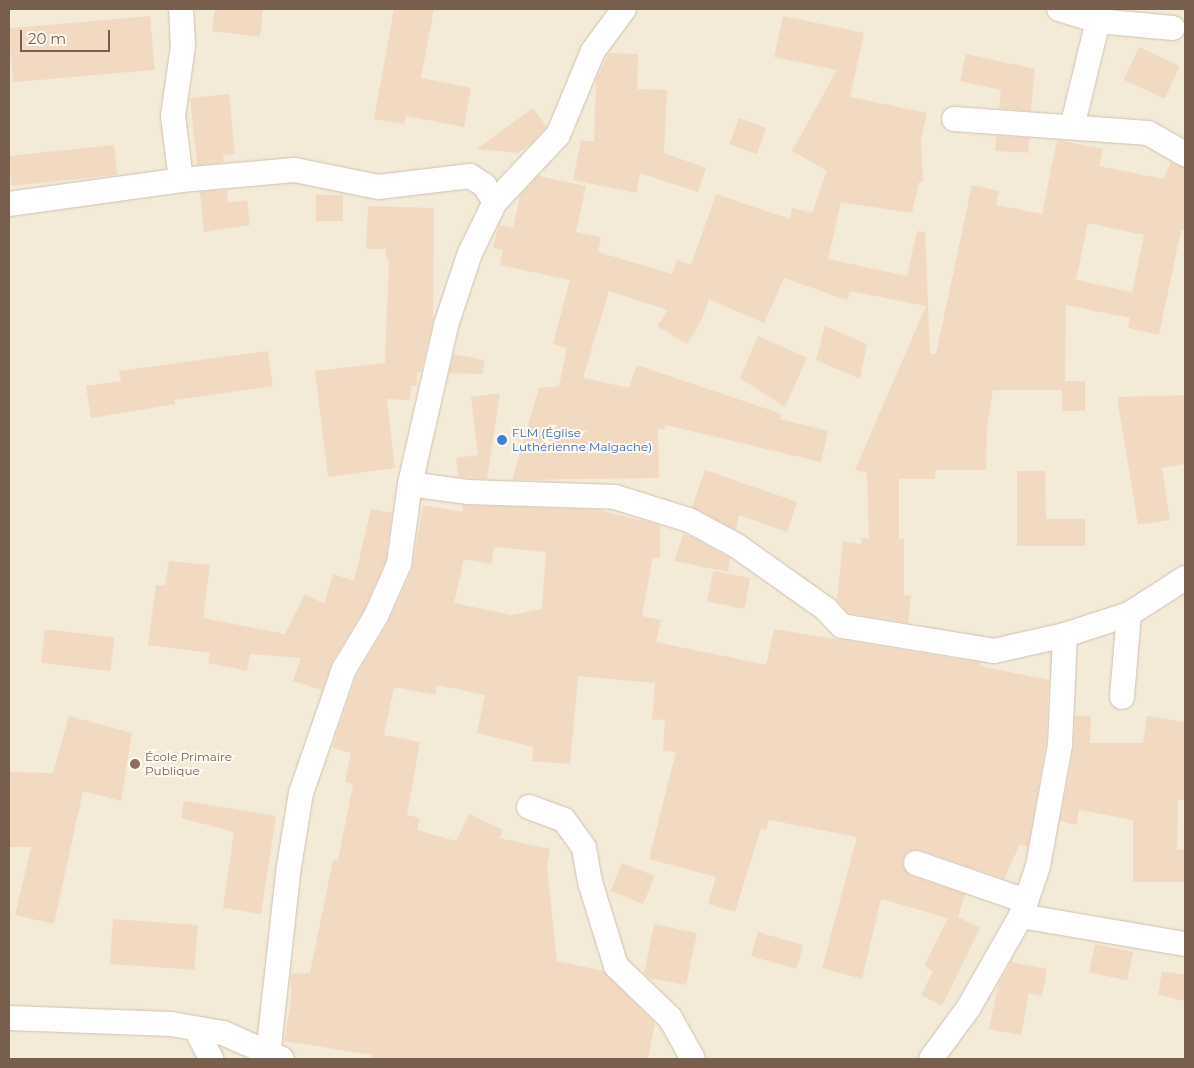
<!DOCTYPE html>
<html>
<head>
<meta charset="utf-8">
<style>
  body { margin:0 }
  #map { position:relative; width:1194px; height:1068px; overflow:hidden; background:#fdf7ea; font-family:Montserrat,sans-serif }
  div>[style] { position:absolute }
  .residential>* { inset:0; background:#f4ead8; transform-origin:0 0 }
  .building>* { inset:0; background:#f2d9c2; transform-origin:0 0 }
  .roads { filter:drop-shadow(0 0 1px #cfc0af) drop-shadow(0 0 1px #cfc0af) }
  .street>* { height:24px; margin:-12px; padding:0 12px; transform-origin:12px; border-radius:12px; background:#fff }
  .dots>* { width:14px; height:14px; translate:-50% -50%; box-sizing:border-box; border:2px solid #fffaf1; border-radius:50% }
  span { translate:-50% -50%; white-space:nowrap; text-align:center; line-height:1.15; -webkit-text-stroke:4px #fffaf1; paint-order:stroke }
  .shop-label { font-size:12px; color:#366cbe }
  .left { translate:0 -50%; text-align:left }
  .education-label { font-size:12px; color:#785e54 }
  .frame { position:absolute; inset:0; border:10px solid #785f4d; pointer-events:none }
  .scale { position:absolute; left:20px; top:30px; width:90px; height:22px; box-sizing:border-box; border:2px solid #785f4d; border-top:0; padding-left:6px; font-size:15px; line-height:18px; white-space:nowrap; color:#785f4d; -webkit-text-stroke:4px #fffaf1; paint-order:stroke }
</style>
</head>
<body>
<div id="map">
  <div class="residential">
    <i style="left:9px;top:9px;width:1176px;height:1050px"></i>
  </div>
  <div class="building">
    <i style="clip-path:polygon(215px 9px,263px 9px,260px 37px,212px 31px)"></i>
    <i style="clip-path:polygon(394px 9px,434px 9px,421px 78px,471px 88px,464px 127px,406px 116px,404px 124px,374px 119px)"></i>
    <i style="left:150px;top:16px;width:54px;height:142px;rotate:85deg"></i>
    <i style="clip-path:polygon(evenodd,783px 16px,864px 33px,850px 97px,927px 113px,921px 139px,923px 182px,919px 182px,912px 213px,841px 202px,828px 259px,907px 276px,917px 231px,925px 232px,930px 354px,936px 354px,972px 185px,999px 191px,996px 205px,1042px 214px,1057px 140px,1103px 149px,1099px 166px,1163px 179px,1171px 162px,1185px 168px,1185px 231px,1181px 230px,1159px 335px,1128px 328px,1130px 318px,1066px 305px,1065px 381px,1085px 381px,1085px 411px,1062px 411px,1062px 390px,993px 390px,987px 428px,986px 470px,935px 470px,935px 479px,899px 479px,899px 539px,904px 539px,904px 595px,911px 596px,908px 623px,849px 613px,837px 601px,843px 541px,861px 544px,861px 538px,869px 539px,867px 473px,855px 470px,926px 306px,850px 291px,847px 300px,784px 278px,764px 323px,709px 299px,702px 319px,687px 344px,657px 326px,668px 310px,609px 291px,583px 378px,629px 388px,637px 365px,782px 414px,780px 419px,828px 431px,821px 462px,666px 425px,664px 430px,658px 428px,659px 478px,512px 480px,539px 388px,559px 386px,567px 348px,553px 344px,570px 280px,500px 265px,503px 250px,493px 248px,499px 225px,513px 228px,520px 195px,539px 176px,586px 186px,576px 232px,601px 237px,598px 252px,672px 274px,677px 260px,691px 265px,716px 194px,790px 219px,792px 208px,812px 213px,827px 171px,792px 151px,837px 70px,774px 57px,783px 16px,1088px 223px,1144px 235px,1132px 292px,1076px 280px,1088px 223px)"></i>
    <i style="left:1139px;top:47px;width:45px;height:36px;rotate:25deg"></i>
    <i style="clip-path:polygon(609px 53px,638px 54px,637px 89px,667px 90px,664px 153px,706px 168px,698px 192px,640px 173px,636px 193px,573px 180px,581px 140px,594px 142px,596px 80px)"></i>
    <i style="clip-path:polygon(966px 54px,1035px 69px,1031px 111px,999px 108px,1001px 90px,960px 81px)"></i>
    <i style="clip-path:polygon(229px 94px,235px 154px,223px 155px,224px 162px,197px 165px,190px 98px)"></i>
    <i style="clip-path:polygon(533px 108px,547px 127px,531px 144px,518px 153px,477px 149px)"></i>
    <i style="left:739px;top:118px;width:29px;height:28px;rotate:20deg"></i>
    <i style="left:996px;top:136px;width:33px;height:15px;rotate:3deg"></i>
    <i style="left:114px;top:145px;width:30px;height:106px;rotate:84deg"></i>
    <i style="clip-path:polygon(227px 190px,228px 203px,247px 200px,250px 225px,204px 232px,200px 192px)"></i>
    <i style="left:316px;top:195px;width:27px;height:26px"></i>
    <i style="clip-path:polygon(368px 206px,434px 208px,433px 322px,421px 372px,417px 372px,417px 386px,411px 386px,410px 400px,387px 399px,395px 468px,328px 477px,315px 371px,385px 363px,389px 259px,386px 259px,386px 249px,366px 249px)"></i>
    <i style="clip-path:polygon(825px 326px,867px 344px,860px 379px,816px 360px)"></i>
    <i style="clip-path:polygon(758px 336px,807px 358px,785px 407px,740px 378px)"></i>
    <i style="clip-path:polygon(268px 351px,273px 386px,175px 400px,175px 404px,91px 418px,86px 386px,121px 381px,119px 371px)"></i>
    <i style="clip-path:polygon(454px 354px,484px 360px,483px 374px,449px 373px)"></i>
    <i style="clip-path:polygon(500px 393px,487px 479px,459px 477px,456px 458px,478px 455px,471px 397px)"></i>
    <i style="clip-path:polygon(1185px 395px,1185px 464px,1162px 468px,1170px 520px,1138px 525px,1117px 397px)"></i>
    <i style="clip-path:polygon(705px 470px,797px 502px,787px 532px,739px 515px,736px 530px,692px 507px)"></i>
    <i style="clip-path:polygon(1017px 471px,1045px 471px,1046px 519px,1085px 519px,1085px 546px,1017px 546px)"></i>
    <i style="clip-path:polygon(evenodd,423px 505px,463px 512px,462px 505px,597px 510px,660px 525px,660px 558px,653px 557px,642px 616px,661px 620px,656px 642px,766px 665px,774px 629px,981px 663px,980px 666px,1049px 680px,1046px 743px,1028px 847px,1020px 844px,1004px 879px,920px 850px,907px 852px,903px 859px,903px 866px,911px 876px,965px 894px,958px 917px,980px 928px,942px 1006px,921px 995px,933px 971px,924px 966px,948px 918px,881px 899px,862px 979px,822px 968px,857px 837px,769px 820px,766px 830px,761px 828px,735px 912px,708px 904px,716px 877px,649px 859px,676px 752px,663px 751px,665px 720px,652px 719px,655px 683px,578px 676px,570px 764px,532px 761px,533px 747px,477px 733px,485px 695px,437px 685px,435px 695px,394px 687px,384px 735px,420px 742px,407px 815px,420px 818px,417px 830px,456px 841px,469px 814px,503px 830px,499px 838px,550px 849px,547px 866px,557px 961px,604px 971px,655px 1023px,648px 1059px,371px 1059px,372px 1055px,284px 1041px,291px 1001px,291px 974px,310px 973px,333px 860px,338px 860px,353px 784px,345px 782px,351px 753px,332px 748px,333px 744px,357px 675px,388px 623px,412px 570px,423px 505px,494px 547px,546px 552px,542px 609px,511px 615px,454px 603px,464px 559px,491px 564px,494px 547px)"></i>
    <i style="clip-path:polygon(371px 509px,392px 513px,386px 560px,364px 610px,332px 662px,322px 690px,293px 681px,301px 658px,250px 654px,247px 671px,208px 663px,210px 653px,148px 645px,156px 585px,165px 585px,169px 561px,210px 565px,203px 618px,285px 634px,305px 594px,324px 604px,333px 574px,354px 581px)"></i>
    <i style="clip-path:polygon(684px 533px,730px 558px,728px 572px,674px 561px)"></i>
    <i style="left:713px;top:571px;width:38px;height:31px;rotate:11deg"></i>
    <i style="left:45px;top:629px;width:70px;height:34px;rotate:7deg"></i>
    <i style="clip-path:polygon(69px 716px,132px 733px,121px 801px,83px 791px,54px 924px,15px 915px,31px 847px,9px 847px,9px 772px,53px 773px)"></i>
    <i style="clip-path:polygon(1075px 716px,1091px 716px,1090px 743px,1143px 743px,1147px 716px,1185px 722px,1185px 800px,1178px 800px,1177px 850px,1185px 850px,1185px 882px,1133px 882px,1133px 820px,1079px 810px,1076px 825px,1060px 821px,1074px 747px)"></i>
    <i style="clip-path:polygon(184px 801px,276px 816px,261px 914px,223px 908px,234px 832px,181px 818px)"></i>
    <i style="left:622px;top:863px;width:35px;height:30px;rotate:22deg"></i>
    <i style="left:113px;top:919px;width:85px;height:45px;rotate:4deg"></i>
    <i style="clip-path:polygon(654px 924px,697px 933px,686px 985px,648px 978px,644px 974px)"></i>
    <i style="left:758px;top:932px;width:47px;height:25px;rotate:16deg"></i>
    <i style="left:1095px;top:944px;width:39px;height:29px;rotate:12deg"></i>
    <i style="clip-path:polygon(1011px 962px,1047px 969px,1042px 996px,1029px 993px,1021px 1035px,989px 1029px,998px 985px)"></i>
    <i style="clip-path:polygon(1162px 971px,1185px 975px,1185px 1001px,1158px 995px)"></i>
  </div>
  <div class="roads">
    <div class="street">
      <i style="left:181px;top:9px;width:37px;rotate:87deg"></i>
      <i style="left:183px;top:46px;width:71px;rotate:98.1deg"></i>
      <i style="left:173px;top:116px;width:64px;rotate:82.9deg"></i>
      <i style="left:1059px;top:9px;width:41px;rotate:17.1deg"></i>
      <i style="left:1098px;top:21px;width:75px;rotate:5.3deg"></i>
      <i style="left:954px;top:119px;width:195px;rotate:4.1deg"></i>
      <i style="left:1148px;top:133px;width:43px;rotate:29.6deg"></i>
      <i style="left:1072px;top:127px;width:109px;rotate:-76.2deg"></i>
      <i style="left:9px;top:204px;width:174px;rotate:-7.9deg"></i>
      <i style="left:181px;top:180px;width:114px;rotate:-5deg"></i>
      <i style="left:295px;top:170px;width:85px;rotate:11.6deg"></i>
      <i style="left:378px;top:187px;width:93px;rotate:-6.8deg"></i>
      <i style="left:470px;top:176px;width:17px;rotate:33deg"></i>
      <i style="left:484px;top:185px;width:20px;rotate:57deg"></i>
      <i style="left:410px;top:484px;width:59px;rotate:7.9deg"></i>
      <i style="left:468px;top:492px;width:147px;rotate:1.9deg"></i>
      <i style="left:615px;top:497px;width:77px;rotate:17.3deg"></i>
      <i style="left:689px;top:520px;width:55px;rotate:28.4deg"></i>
      <i style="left:737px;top:546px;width:109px;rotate:35.3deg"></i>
      <i style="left:826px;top:609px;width:23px;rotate:47deg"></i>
      <i style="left:842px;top:626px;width:154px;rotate:9.3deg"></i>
      <i style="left:994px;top:651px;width:73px;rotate:-12.7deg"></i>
      <i style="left:1065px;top:635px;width:67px;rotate:-18.2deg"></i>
      <i style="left:1129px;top:614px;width:67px;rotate:-32.7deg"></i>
      <i style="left:1122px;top:697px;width:83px;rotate:-85.2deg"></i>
      <i style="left:529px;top:807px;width:37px;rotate:20deg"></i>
      <i style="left:564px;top:820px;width:34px;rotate:54deg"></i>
      <i style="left:584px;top:848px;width:35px;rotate:80deg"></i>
      <i style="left:590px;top:882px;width:88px;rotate:72.8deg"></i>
      <i style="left:616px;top:966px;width:75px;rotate:43.9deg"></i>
      <i style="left:670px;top:1018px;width:47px;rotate:60.7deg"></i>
      <i style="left:916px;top:863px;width:116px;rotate:19.1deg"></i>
      <i style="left:1021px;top:916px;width:166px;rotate:9.7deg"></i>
      <i style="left:9px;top:1018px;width:162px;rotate:2.1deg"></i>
      <i style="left:171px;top:1024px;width:53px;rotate:9.8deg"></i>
      <i style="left:223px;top:1033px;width:64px;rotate:23.8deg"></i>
      <i style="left:196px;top:1029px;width:34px;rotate:63deg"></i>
      <i style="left:268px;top:1055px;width:183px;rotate:-83.7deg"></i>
      <i style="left:288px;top:873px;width:81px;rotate:-80.8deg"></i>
      <i style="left:301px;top:793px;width:131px;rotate:-70.9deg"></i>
      <i style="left:344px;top:669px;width:62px;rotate:-58.9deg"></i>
      <i style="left:376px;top:616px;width:57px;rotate:-66.1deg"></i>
      <i style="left:399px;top:564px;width:81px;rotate:-82.2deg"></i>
      <i style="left:410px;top:484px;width:163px;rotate:-77.2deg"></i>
      <i style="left:446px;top:325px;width:76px;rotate:-71.6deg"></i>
      <i style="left:470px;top:253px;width:57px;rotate:-63.9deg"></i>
      <i style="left:495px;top:202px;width:92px;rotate:-46.8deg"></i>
      <i style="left:558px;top:135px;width:91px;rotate:-67.4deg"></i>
      <i style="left:593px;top:51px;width:52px;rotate:-53.6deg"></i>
      <i style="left:931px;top:1059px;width:64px;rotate:-53.8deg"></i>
      <i style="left:969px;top:1007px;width:105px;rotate:-60.3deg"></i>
      <i style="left:1021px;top:916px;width:53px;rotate:-71.2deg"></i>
      <i style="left:1038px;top:866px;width:123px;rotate:-79.7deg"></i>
      <i style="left:1060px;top:745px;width:110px;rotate:-87.4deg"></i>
    </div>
  </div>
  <div class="dots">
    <i style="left:502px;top:440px;background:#3f7fe0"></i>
    <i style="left:135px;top:764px;background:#8d6e63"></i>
  </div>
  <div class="shop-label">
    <span class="left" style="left:512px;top:440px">FLM (Église<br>Luthérienne Malgache)</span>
  </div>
  <div class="education-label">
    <span class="left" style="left:145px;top:764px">École Primaire<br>Publique</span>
  </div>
  <div class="frame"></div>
  <div class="scale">20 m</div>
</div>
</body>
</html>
